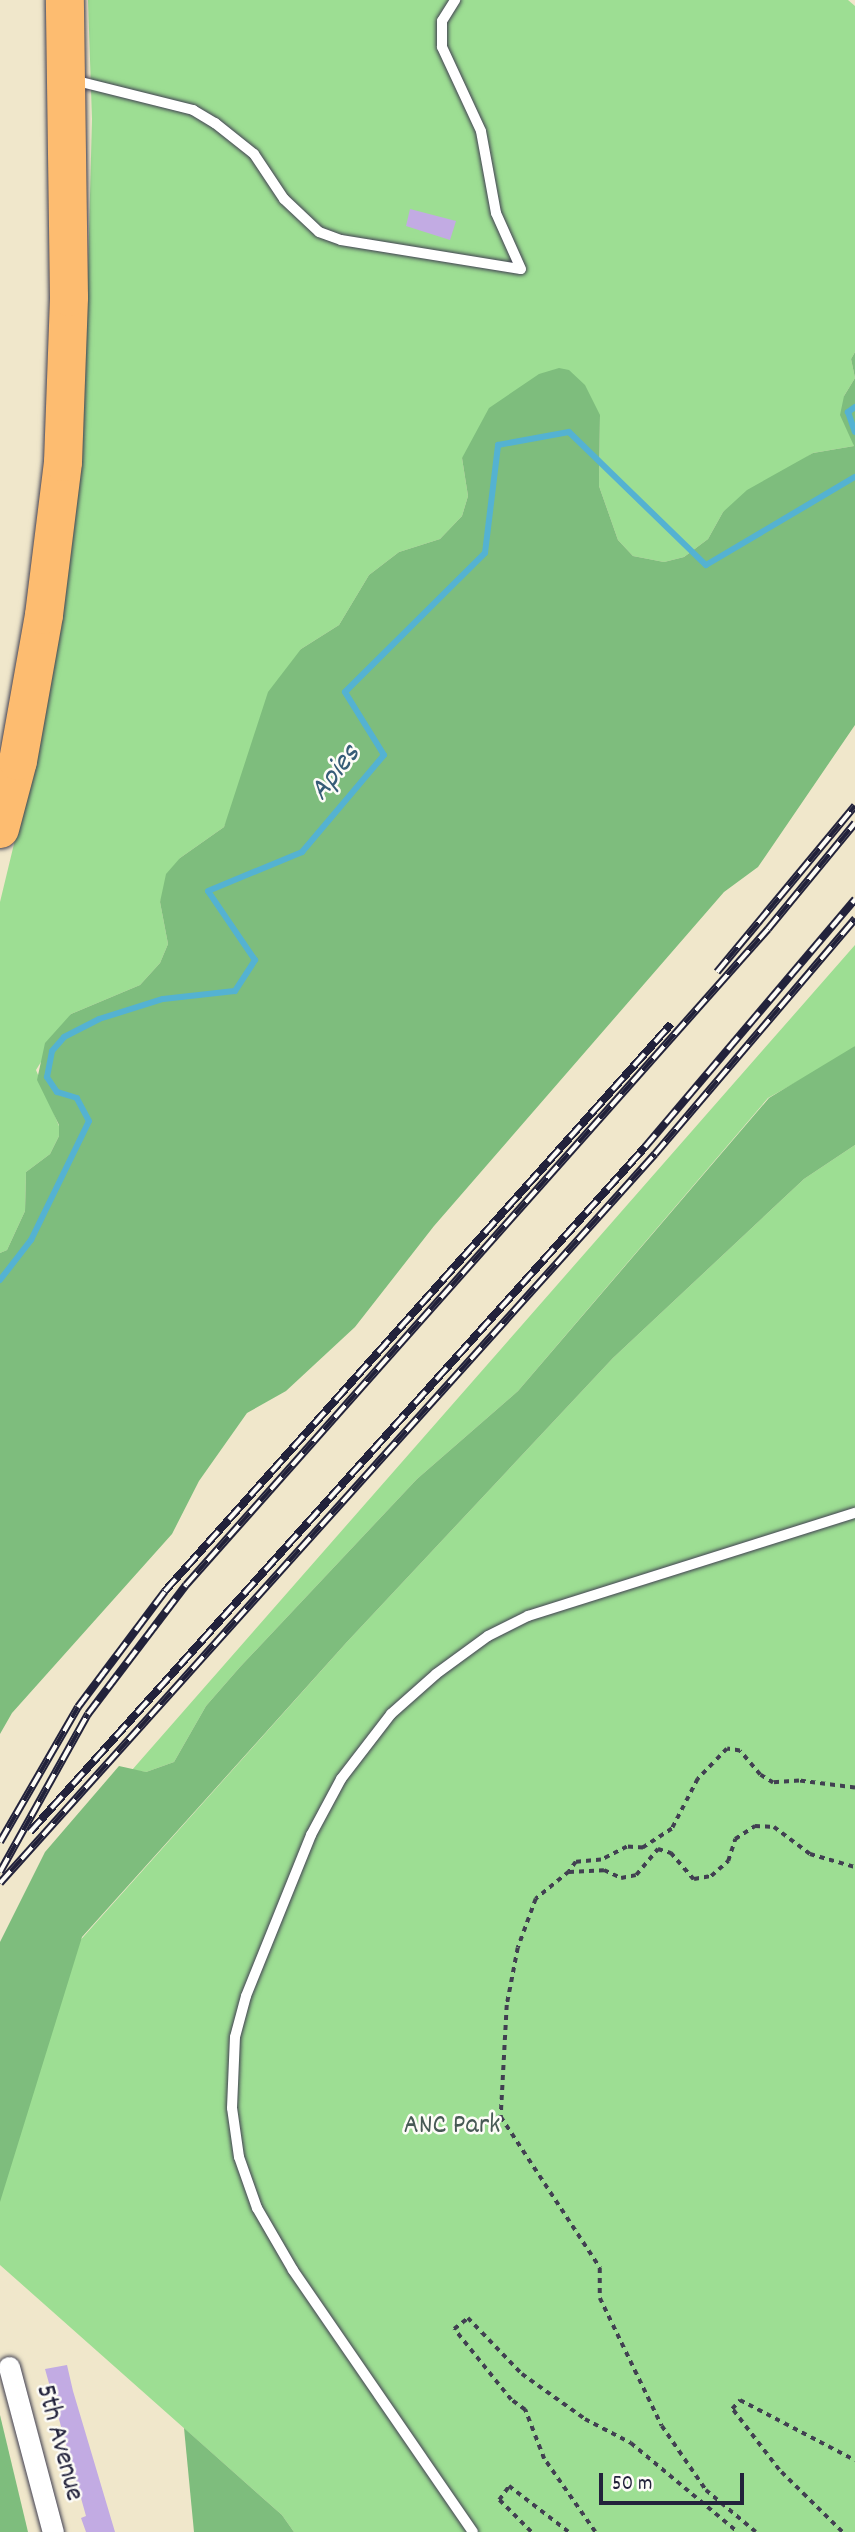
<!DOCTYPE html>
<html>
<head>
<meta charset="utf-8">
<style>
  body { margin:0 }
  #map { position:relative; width:855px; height:2532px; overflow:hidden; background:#f0e7cb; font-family:Dekko,sans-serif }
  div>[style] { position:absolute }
  .green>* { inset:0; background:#9dde93 }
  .forest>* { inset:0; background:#7ebd7d }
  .stream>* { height:6px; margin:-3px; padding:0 3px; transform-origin:3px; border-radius:3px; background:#54b2d2 }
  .building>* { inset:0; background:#c2abe3 }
  .path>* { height:3.5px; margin-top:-1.75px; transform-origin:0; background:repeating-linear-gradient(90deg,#414051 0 5px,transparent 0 10px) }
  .roads { filter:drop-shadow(0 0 2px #414051) drop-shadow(0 0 2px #414051) }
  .lane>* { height:10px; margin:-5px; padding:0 5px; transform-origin:5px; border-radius:5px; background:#fff }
  .street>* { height:21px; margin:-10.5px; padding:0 10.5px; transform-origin:10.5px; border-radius:10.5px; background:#fff }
  .highway>* { height:38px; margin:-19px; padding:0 19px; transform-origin:19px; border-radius:19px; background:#fdbc70 }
  .rail>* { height:8px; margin-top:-4px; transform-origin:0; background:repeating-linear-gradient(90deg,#fdfcf7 0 16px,#22223b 0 32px); box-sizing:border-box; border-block:2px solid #22223b }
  span { translate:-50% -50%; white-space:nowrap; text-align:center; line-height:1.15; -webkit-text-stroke:5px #fdfcf7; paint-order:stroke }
  .park-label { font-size:28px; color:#475a55 }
  .street-label { font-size:28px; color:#22223b }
  .water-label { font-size:30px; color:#365c77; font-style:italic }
  .scale { position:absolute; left:599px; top:2473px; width:145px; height:32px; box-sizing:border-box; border:4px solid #22223b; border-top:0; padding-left:9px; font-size:21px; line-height:24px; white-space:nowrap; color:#22223b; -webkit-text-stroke:5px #fdfcf7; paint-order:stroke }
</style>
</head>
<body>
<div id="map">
  <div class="green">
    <i style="clip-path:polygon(88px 0,848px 0,855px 6px,855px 352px,851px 359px,855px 378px,844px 396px,854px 446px,813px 453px,723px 512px,708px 539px,684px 557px,664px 562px,633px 556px,618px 540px,599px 486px,600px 415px,462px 458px,468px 496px,462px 516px,440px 539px,399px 552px,369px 575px,339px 625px,301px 649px,224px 827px,180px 858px,160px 902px,168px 944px,160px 963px,140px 985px,71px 1014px,36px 1070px,59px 1126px,59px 1136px,50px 1154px,26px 1172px,25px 1211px,7px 1250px,0 1253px,0 902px,33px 765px,86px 348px,92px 119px)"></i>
    <i style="clip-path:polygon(855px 945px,855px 1046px,850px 1052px,768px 1098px,518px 1391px,417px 1479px,240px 1667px,206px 1706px,174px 1762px,146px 1772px,132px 1770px)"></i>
    <i style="clip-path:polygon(855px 1145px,855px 2532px,294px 2532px,282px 2515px,0 2265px,0 2199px,76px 1945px,346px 1643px,613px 1358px,804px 1179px)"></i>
  </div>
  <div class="forest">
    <i style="clip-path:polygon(855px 352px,855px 725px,758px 867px,724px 892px,434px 1226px,355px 1327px,286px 1391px,247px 1413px,199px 1481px,172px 1534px,12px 1713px,0 1734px,0 1253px,7px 1250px,25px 1211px,26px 1172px,50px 1154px,59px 1136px,59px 1125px,37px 1080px,45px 1043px,71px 1014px,140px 985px,160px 963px,168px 944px,160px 902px,166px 874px,180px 858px,224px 827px,268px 692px,301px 649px,339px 625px,369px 575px,399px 552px,440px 539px,462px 516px,468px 496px,462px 458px,489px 408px,539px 374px,559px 368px,569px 370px,585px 385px,600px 415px,599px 486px,618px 540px,633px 556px,664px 562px,684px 557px,708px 539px,723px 512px,747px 490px,813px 453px,854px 446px,840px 415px,844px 396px,855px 378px,851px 359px)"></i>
    <i style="clip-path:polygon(855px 1046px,855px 1145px,804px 1179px,613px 1358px,346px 1643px,82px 1937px,0 2202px,0 1942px,45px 1852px,119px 1766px,146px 1772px,174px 1762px,206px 1706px,240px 1667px,417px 1479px,518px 1391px,769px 1098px)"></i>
    <i style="clip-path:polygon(0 2415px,28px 2532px,0 2532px)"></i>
    <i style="clip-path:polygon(184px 2428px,282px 2515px,294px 2532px,194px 2532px)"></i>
  </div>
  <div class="stream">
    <i style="left:855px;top:407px;width:9px;rotate:144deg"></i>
    <i style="left:848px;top:412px;width:21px;rotate:71deg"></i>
    <i style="left:0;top:1280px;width:51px;rotate:-52.2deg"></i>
    <i style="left:31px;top:1240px;width:132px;rotate:-64deg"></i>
    <i style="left:89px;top:1121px;width:26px;rotate:-118deg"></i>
    <i style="left:77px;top:1098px;width:21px;rotate:-163deg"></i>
    <i style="left:57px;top:1092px;width:18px;rotate:-124deg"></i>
    <i style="left:47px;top:1077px;width:26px;rotate:-79deg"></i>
    <i style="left:52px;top:1051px;width:18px;rotate:-49deg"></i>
    <i style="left:64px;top:1037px;width:39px;rotate:-27deg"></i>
    <i style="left:99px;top:1019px;width:67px;rotate:-17.4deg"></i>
    <i style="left:163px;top:999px;width:72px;rotate:-6.3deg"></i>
    <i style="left:235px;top:991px;width:37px;rotate:-57deg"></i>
    <i style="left:255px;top:960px;width:83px;rotate:-124.3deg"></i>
    <i style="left:208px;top:891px;width:102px;rotate:-22.5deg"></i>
    <i style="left:302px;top:852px;width:127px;rotate:-49.8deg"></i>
    <i style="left:384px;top:755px;width:74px;rotate:-121.8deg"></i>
    <i style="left:345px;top:692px;width:197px;rotate:-44.8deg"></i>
    <i style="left:485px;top:553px;width:109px;rotate:-83.1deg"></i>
    <i style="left:498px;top:445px;width:72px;rotate:-10.4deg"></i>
    <i style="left:569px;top:432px;width:191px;rotate:44.2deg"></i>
    <i style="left:706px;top:565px;width:173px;rotate:-30.6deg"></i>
  </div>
  <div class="building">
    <i style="clip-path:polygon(410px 209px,456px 221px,450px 240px,406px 226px)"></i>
    <i style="clip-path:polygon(67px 2365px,73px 2391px,115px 2532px,86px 2532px,81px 2518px,86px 2516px,45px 2369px)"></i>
  </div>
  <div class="path">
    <i style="left:855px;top:1788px;width:56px;rotate:-172.9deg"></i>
    <i style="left:799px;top:1781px;width:26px;rotate:176deg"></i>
    <i style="left:773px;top:1783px;width:15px;rotate:-148deg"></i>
    <i style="left:760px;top:1775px;width:31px;rotate:-130deg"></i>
    <i style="left:740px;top:1751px;width:13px;rotate:-171deg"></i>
    <i style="left:727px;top:1749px;width:42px;rotate:134deg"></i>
    <i style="left:698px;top:1779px;width:56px;rotate:117.5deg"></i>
    <i style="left:672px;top:1829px;width:35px;rotate:147deg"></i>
    <i style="left:643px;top:1848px;width:16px;rotate:-176deg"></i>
    <i style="left:627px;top:1847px;width:29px;rotate:153deg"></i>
    <i style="left:601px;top:1860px;width:25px;rotate:175deg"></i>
    <i style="left:576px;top:1862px;width:12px;rotate:125deg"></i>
    <i style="left:569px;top:1872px;width:35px;rotate:-3deg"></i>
    <i style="left:604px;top:1870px;width:19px;rotate:25deg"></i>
    <i style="left:621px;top:1878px;width:15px;rotate:-11deg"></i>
    <i style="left:636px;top:1875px;width:34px;rotate:-50deg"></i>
    <i style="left:658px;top:1849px;width:14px;rotate:17deg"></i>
    <i style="left:671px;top:1853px;width:35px;rotate:49deg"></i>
    <i style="left:694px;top:1879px;width:17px;rotate:-10deg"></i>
    <i style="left:711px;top:1876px;width:23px;rotate:-41deg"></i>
    <i style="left:728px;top:1861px;width:23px;rotate:-72deg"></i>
    <i style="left:735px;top:1839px;width:24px;rotate:-33deg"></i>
    <i style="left:755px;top:1826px;width:19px;rotate:3deg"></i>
    <i style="left:774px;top:1827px;width:45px;rotate:36.9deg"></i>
    <i style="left:810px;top:1854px;width:47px;rotate:16.1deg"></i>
    <i style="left:569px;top:1872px;width:43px;rotate:140.7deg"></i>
    <i style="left:536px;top:1899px;width:52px;rotate:110.2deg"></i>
    <i style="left:518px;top:1948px;width:58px;rotate:100.9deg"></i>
    <i style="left:507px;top:2005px;width:112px;rotate:93.1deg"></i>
    <i style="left:501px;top:2117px;width:181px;rotate:56.7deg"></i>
    <i style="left:600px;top:2268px;width:30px;rotate:90deg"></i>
    <i style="left:600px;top:2298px;width:142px;rotate:64.2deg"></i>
    <i style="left:662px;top:2426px;width:78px;rotate:55.5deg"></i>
    <i style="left:706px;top:2490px;width:65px;rotate:40deg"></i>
    <i style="left:531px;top:2532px;width:45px;rotate:-135deg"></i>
    <i style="left:499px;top:2500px;width:17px;rotate:-54deg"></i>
    <i style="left:509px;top:2486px;width:76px;rotate:37.5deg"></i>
    <i style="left:595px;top:2532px;width:89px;rotate:-124.9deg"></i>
    <i style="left:544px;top:2459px;width:53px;rotate:-111.2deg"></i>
    <i style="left:525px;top:2410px;width:17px;rotate:-144deg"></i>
    <i style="left:511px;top:2400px;width:91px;rotate:-128.8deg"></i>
    <i style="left:454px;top:2329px;width:18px;rotate:-38deg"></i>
    <i style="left:468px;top:2318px;width:78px;rotate:46deg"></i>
    <i style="left:522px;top:2374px;width:77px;rotate:35.5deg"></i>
    <i style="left:585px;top:2419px;width:52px;rotate:27.6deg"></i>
    <i style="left:631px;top:2443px;width:139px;rotate:39.8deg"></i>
    <i style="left:842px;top:2532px;width:88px;rotate:-135.5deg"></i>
    <i style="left:779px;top:2470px;width:77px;rotate:-127.6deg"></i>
    <i style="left:732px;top:2409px;width:12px;rotate:-48deg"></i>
    <i style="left:740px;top:2400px;width:130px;rotate:27.6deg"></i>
  </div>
  <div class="roads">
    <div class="lane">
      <i style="left:73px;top:80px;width:124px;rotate:14deg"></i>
      <i style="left:193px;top:110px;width:26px;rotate:31deg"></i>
      <i style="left:215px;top:123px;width:50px;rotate:38.5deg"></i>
      <i style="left:254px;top:154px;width:54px;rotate:56.3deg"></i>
      <i style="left:284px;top:199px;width:48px;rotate:43.3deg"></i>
      <i style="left:319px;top:232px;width:23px;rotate:20deg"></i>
      <i style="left:341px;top:240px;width:182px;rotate:9.2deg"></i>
      <i style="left:521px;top:269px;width:61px;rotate:-114.1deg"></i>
      <i style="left:496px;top:213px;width:83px;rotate:-100.4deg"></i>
      <i style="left:481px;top:131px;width:93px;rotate:-114.9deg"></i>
      <i style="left:442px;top:47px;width:26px;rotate:-90deg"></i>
      <i style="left:442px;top:21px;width:25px;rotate:-58deg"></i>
      <i style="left:473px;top:2532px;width:318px;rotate:-124.5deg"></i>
      <i style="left:293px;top:2270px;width:72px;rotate:-120.1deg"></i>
      <i style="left:257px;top:2208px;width:54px;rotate:-109.4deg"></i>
      <i style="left:239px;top:2157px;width:49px;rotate:-98.1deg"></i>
      <i style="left:232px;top:2108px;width:71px;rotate:-87.6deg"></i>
      <i style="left:235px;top:2037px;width:42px;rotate:-75deg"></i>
      <i style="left:246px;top:1996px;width:174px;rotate:-68deg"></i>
      <i style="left:311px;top:1835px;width:64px;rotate:-61.8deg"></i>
      <i style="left:341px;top:1779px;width:82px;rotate:-52.4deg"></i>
      <i style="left:391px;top:1714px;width:60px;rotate:-41.6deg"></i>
      <i style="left:436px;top:1674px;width:64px;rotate:-36.2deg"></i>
      <i style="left:488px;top:1636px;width:45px;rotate:-26.6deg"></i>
      <i style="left:528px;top:1616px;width:343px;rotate:-17.5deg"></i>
    </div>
    <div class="street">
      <i style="left:9px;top:2367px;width:171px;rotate:75.1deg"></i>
    </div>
    <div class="highway">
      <i style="left:0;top:829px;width:70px;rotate:-75.2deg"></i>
      <i style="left:18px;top:761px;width:148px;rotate:-79.9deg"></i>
      <i style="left:44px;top:615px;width:154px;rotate:-82.9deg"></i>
      <i style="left:63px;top:462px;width:165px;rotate:-87.9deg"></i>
      <i style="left:69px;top:297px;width:297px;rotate:-90.8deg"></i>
    </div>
  </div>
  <div class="rail">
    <i style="left:717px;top:972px;width:216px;rotate:-50.3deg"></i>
    <i style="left:30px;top:1832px;width:921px;rotate:-48.08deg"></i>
    <i style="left:645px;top:1147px;width:325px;rotate:-49.7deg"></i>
    <i style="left:0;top:1842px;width:156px;rotate:-60deg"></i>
    <i style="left:78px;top:1707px;width:145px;rotate:-53.1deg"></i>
    <i style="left:165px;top:1591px;width:760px;rotate:-48.25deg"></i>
    <i style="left:0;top:1872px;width:181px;rotate:-60.9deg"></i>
    <i style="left:88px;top:1714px;width:162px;rotate:-52.8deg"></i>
    <i style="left:186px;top:1585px;width:877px;rotate:-48.42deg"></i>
    <i style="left:768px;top:929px;width:137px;rotate:-50.6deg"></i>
    <i style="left:0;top:1883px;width:980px;rotate:-48.06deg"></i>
    <i style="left:655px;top:1154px;width:309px;rotate:-49.6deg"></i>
  </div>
  <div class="park-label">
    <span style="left:452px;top:2127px">ANC Park</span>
  </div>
  <div class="street-label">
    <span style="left:58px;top:2443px;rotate:75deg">5th Avenue</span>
  </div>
  <div class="water-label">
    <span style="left:337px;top:774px;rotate:-52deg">Apies</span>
  </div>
  <div class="scale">50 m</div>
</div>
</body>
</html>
